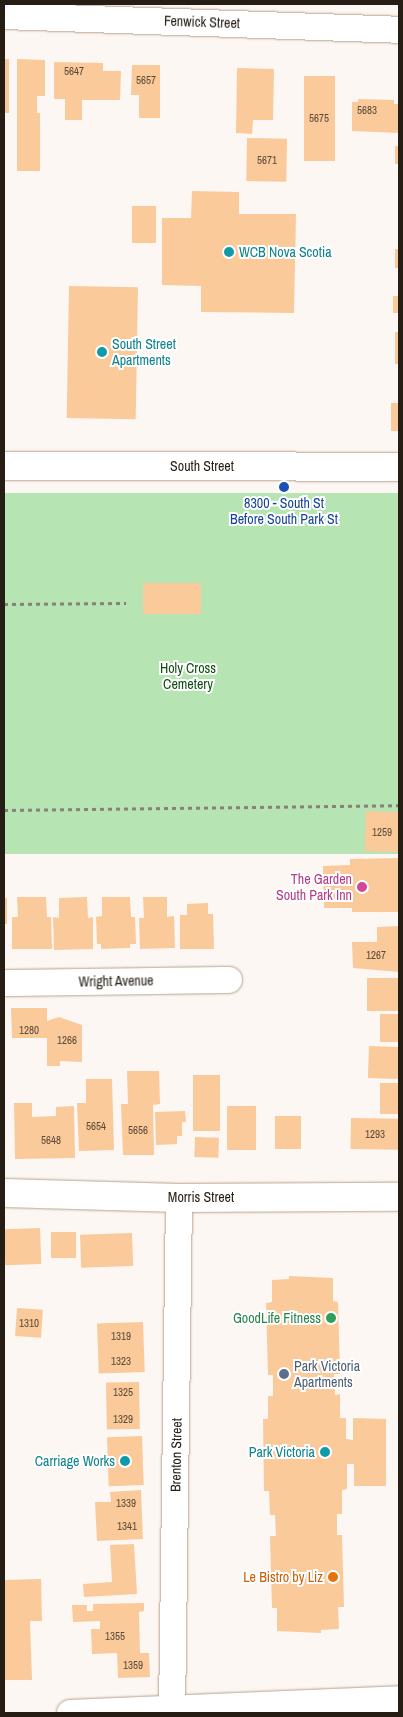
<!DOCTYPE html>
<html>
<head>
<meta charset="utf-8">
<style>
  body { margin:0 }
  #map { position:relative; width:403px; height:1717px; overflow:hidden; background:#fcf7f3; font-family:"Archivo Narrow",sans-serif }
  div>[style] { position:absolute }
  .green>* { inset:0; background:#b6e4b3; transform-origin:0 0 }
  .building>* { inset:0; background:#faca9b; transform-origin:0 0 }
  .path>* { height:3px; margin-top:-1.5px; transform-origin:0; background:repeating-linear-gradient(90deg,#87817a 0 4px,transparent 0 8px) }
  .roads { filter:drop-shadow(0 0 1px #b9a28c) drop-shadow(0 0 1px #b9a28c) }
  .street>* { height:26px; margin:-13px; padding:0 13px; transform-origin:13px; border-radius:13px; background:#fff }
  .secondary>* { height:28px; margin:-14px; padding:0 14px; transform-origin:14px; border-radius:14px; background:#fff }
  .dots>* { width:14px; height:14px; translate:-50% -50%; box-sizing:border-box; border:2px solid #fff; border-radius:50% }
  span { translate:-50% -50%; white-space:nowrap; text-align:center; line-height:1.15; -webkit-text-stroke:4px #fff; paint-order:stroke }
  .number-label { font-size:11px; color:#5b4936 }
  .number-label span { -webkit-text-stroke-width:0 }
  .street-label { font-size:14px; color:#261e15 }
  .culture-label { font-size:14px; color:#0d838f }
  .left { translate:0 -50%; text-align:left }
  .right { translate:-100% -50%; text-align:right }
  .transit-label { font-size:14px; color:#164399 }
  .park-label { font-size:14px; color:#134d14 }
  .hotel-label { font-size:14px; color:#b23c85 }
  .leisure-label { font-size:14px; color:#27864d }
  .service-label { font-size:14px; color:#4e5e75 }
  .food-label { font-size:14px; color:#c56008 }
  .frame { position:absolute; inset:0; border:5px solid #261e15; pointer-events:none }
</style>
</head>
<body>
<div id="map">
  <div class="green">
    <i style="left:399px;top:493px;width:361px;height:395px;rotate:90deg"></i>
  </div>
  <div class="building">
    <i style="left:4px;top:59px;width:5px;height:54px"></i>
    <i style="clip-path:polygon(17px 59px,45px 60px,45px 96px,37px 96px,37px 113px,40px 113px,40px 171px,17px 171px)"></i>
    <i style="clip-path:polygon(54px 62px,103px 63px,103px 71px,121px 71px,120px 100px,82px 100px,82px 120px,65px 120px,65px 99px,54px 99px)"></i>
    <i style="clip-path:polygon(132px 65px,160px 65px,160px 118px,139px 118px,139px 95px,131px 95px)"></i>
    <i style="clip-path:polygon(237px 68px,274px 69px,273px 120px,253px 120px,252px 134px,236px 133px)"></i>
    <i style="left:304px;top:76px;width:31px;height:85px"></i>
    <i style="clip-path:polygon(358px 99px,394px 100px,394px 104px,399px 104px,399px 133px,352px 131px,352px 102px,358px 102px)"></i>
    <i style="left:247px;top:138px;width:40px;height:43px;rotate:1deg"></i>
    <i style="left:395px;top:146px;width:4px;height:18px"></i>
    <i style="clip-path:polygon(192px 191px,239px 192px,239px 214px,296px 214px,294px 313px,201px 312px,201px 286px,162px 285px,162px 218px,191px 218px)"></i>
    <i style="left:132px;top:206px;width:24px;height:37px"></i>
    <i style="left:395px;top:249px;width:4px;height:19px"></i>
    <i style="left:69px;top:286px;width:69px;height:132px;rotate:1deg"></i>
    <i style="left:393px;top:296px;width:6px;height:17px"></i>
    <i style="left:395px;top:332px;width:4px;height:32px"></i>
    <i style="left:391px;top:403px;width:8px;height:28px"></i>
    <i style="left:143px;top:583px;width:58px;height:31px"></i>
    <i style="left:366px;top:811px;width:33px;height:40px;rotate:2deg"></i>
    <i style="clip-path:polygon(399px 858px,399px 912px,352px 912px,352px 908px,324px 908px,323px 866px,350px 865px,350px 859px)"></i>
    <i style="clip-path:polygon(17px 897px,46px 897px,47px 917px,51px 917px,52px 949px,12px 949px,12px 917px,18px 917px)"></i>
    <i style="clip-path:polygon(87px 897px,88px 918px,93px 917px,93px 949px,54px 950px,53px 917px,59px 918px,59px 898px)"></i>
    <i style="clip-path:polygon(102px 897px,130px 897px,131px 917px,135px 917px,136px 944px,130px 944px,130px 948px,101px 949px,101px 944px,97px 944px,96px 917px,102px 916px)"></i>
    <i style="clip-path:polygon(143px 897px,167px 897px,167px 917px,174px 916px,175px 948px,140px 949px,139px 918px,144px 918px)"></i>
    <i style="left:4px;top:898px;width:3px;height:26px"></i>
    <i style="clip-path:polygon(208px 903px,208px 914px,213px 914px,214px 949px,180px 949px,180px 915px,187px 915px,187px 904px)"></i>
    <i style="clip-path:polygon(399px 926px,399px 972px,353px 968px,352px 942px,377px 942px,377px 927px)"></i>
    <i style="left:367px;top:978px;width:32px;height:33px"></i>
    <i style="clip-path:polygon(11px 1008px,47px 1008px,47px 1021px,59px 1017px,82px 1025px,82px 1062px,60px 1061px,60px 1066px,47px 1066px,47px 1038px,12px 1038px)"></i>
    <i style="left:399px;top:1014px;width:28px;height:19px;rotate:90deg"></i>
    <i style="left:369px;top:1046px;width:30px;height:32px;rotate:2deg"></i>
    <i style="clip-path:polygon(127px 1071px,159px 1071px,160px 1104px,153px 1105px,154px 1155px,123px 1155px,121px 1104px,128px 1104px)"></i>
    <i style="left:193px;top:1075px;width:27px;height:56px"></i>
    <i style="clip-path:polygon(86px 1079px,112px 1079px,114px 1150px,79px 1151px,77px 1103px,86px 1103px)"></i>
    <i style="left:380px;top:1083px;width:19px;height:31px"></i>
    <i style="clip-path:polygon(14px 1103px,32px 1103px,32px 1117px,56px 1116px,56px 1107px,74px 1106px,75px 1158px,15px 1159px)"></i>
    <i style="left:227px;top:1106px;width:29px;height:44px"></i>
    <i style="clip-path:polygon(185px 1111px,186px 1122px,182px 1122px,182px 1136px,177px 1136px,177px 1144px,156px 1145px,155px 1112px)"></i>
    <i style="left:275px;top:1116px;width:26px;height:33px"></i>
    <i style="left:351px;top:1118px;width:48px;height:31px;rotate:1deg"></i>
    <i style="left:195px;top:1137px;width:24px;height:20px;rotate:2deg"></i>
    <i style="left:40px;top:1228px;width:36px;height:36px;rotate:88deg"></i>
    <i style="left:51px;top:1232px;width:25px;height:26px"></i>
    <i style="left:132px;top:1233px;width:33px;height:52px;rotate:88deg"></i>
    <i style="clip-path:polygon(289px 1276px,333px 1278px,333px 1301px,338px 1302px,340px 1374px,334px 1374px,335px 1395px,340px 1394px,340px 1418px,346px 1418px,346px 1439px,353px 1440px,353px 1418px,386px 1419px,386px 1486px,354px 1486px,354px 1464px,347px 1464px,347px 1489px,342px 1490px,342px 1514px,337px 1514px,337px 1535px,342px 1535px,344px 1607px,338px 1607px,339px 1629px,321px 1630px,321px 1633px,277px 1631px,277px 1608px,272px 1608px,270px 1536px,276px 1536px,275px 1515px,270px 1515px,269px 1491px,264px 1491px,263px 1419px,268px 1419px,268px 1396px,273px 1396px,273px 1375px,268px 1375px,266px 1303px,272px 1302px,272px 1280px,289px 1279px)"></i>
    <i style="left:17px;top:1308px;width:26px;height:28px;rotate:4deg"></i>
    <i style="left:143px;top:1322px;width:50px;height:46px;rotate:88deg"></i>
    <i style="left:139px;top:1382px;width:47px;height:33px;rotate:89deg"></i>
    <i style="left:142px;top:1436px;width:49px;height:35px;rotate:88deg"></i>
    <i style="clip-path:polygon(141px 1490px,143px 1539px,97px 1541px,95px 1502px,111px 1502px,110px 1492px)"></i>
    <i style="clip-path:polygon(134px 1544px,137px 1594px,84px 1597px,83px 1584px,112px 1582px,110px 1545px)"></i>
    <i style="clip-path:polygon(41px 1579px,42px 1621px,30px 1621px,32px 1680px,4px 1680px,4px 1580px)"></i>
    <i style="clip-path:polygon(144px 1603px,144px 1611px,139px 1612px,140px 1653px,149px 1653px,150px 1677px,118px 1678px,117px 1653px,92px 1654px,91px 1629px,100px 1629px,100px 1621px,73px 1622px,72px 1605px,87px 1605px,87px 1611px,93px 1611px,93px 1604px)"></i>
  </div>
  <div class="path">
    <i style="left:4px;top:604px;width:122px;rotate:-0.5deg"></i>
    <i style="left:4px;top:810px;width:395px;rotate:-0.7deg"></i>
  </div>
  <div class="roads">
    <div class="street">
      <i style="left:4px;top:16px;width:395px;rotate:2deg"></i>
      <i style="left:4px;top:983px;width:225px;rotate:-0.8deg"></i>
      <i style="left:70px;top:1713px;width:329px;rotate:-2.4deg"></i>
      <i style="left:172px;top:1713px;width:515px;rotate:-89.22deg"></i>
    </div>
    <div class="secondary">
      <i style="left:4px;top:466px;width:395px;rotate:0.1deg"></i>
      <i style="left:4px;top:1193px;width:175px;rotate:1.6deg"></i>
      <i style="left:179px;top:1198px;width:220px;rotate:-0.3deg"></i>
    </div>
  </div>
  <div class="dots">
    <i style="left:229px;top:252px;background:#0f9aa8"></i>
    <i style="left:102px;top:352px;background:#0f9aa8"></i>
    <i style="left:284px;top:487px;background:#1a4fb4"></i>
    <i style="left:362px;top:887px;background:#d1479c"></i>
    <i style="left:331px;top:1318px;background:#2e9e5b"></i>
    <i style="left:284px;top:1374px;background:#5c6f8a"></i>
    <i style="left:325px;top:1452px;background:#0f9aa8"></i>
    <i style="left:125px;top:1461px;background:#0f9aa8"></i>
    <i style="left:333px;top:1577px;background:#e8710a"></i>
  </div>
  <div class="number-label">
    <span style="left:74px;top:71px">5647</span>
    <span style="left:146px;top:80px">5657</span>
    <span style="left:367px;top:110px">5683</span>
    <span style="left:319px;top:118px">5675</span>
    <span style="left:267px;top:160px">5671</span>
    <span style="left:382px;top:832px">1259</span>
    <span style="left:376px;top:955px">1267</span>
    <span style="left:29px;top:1030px">1280</span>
    <span style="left:67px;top:1040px">1266</span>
    <span style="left:96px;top:1126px">5654</span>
    <span style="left:138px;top:1130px">5656</span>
    <span style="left:375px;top:1134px">1293</span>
    <span style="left:51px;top:1140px">5648</span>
    <span style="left:29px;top:1323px">1310</span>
    <span style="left:121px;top:1336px">1319</span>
    <span style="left:121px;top:1361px">1323</span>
    <span style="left:123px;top:1392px">1325</span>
    <span style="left:123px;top:1419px">1329</span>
    <span style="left:126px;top:1503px">1339</span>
    <span style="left:127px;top:1526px">1341</span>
    <span style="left:115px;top:1636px">1355</span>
    <span style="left:133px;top:1665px">1359</span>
  </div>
  <div class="street-label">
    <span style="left:202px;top:22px;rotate:2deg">Fenwick Street</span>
    <span style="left:202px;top:466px">South Street</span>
    <span style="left:116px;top:981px;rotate:-1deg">Wright Avenue</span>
    <span style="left:201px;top:1197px">Morris Street</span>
    <span style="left:176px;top:1455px;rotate:-89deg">Brenton Street</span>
  </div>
  <div class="culture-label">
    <span class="left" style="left:239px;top:252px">WCB Nova Scotia</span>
    <span class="left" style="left:112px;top:352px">South Street<br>Apartments</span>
    <span class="right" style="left:315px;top:1452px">Park Victoria</span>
    <span class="right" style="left:115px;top:1461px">Carriage Works</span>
  </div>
  <div class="transit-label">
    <span style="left:284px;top:511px">8300 - South St<br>Before South Park St</span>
  </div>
  <div class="park-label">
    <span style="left:188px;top:676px">Holy Cross<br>Cemetery</span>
  </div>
  <div class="hotel-label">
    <span class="right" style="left:352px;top:887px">The Garden<br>South Park Inn</span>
  </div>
  <div class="leisure-label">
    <span class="right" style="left:321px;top:1318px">GoodLife Fitness</span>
  </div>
  <div class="service-label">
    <span class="left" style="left:294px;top:1374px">Park Victoria<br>Apartments</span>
  </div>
  <div class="food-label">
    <span class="right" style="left:323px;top:1577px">Le Bistro by Liz</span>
  </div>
  <div class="frame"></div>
</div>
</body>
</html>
